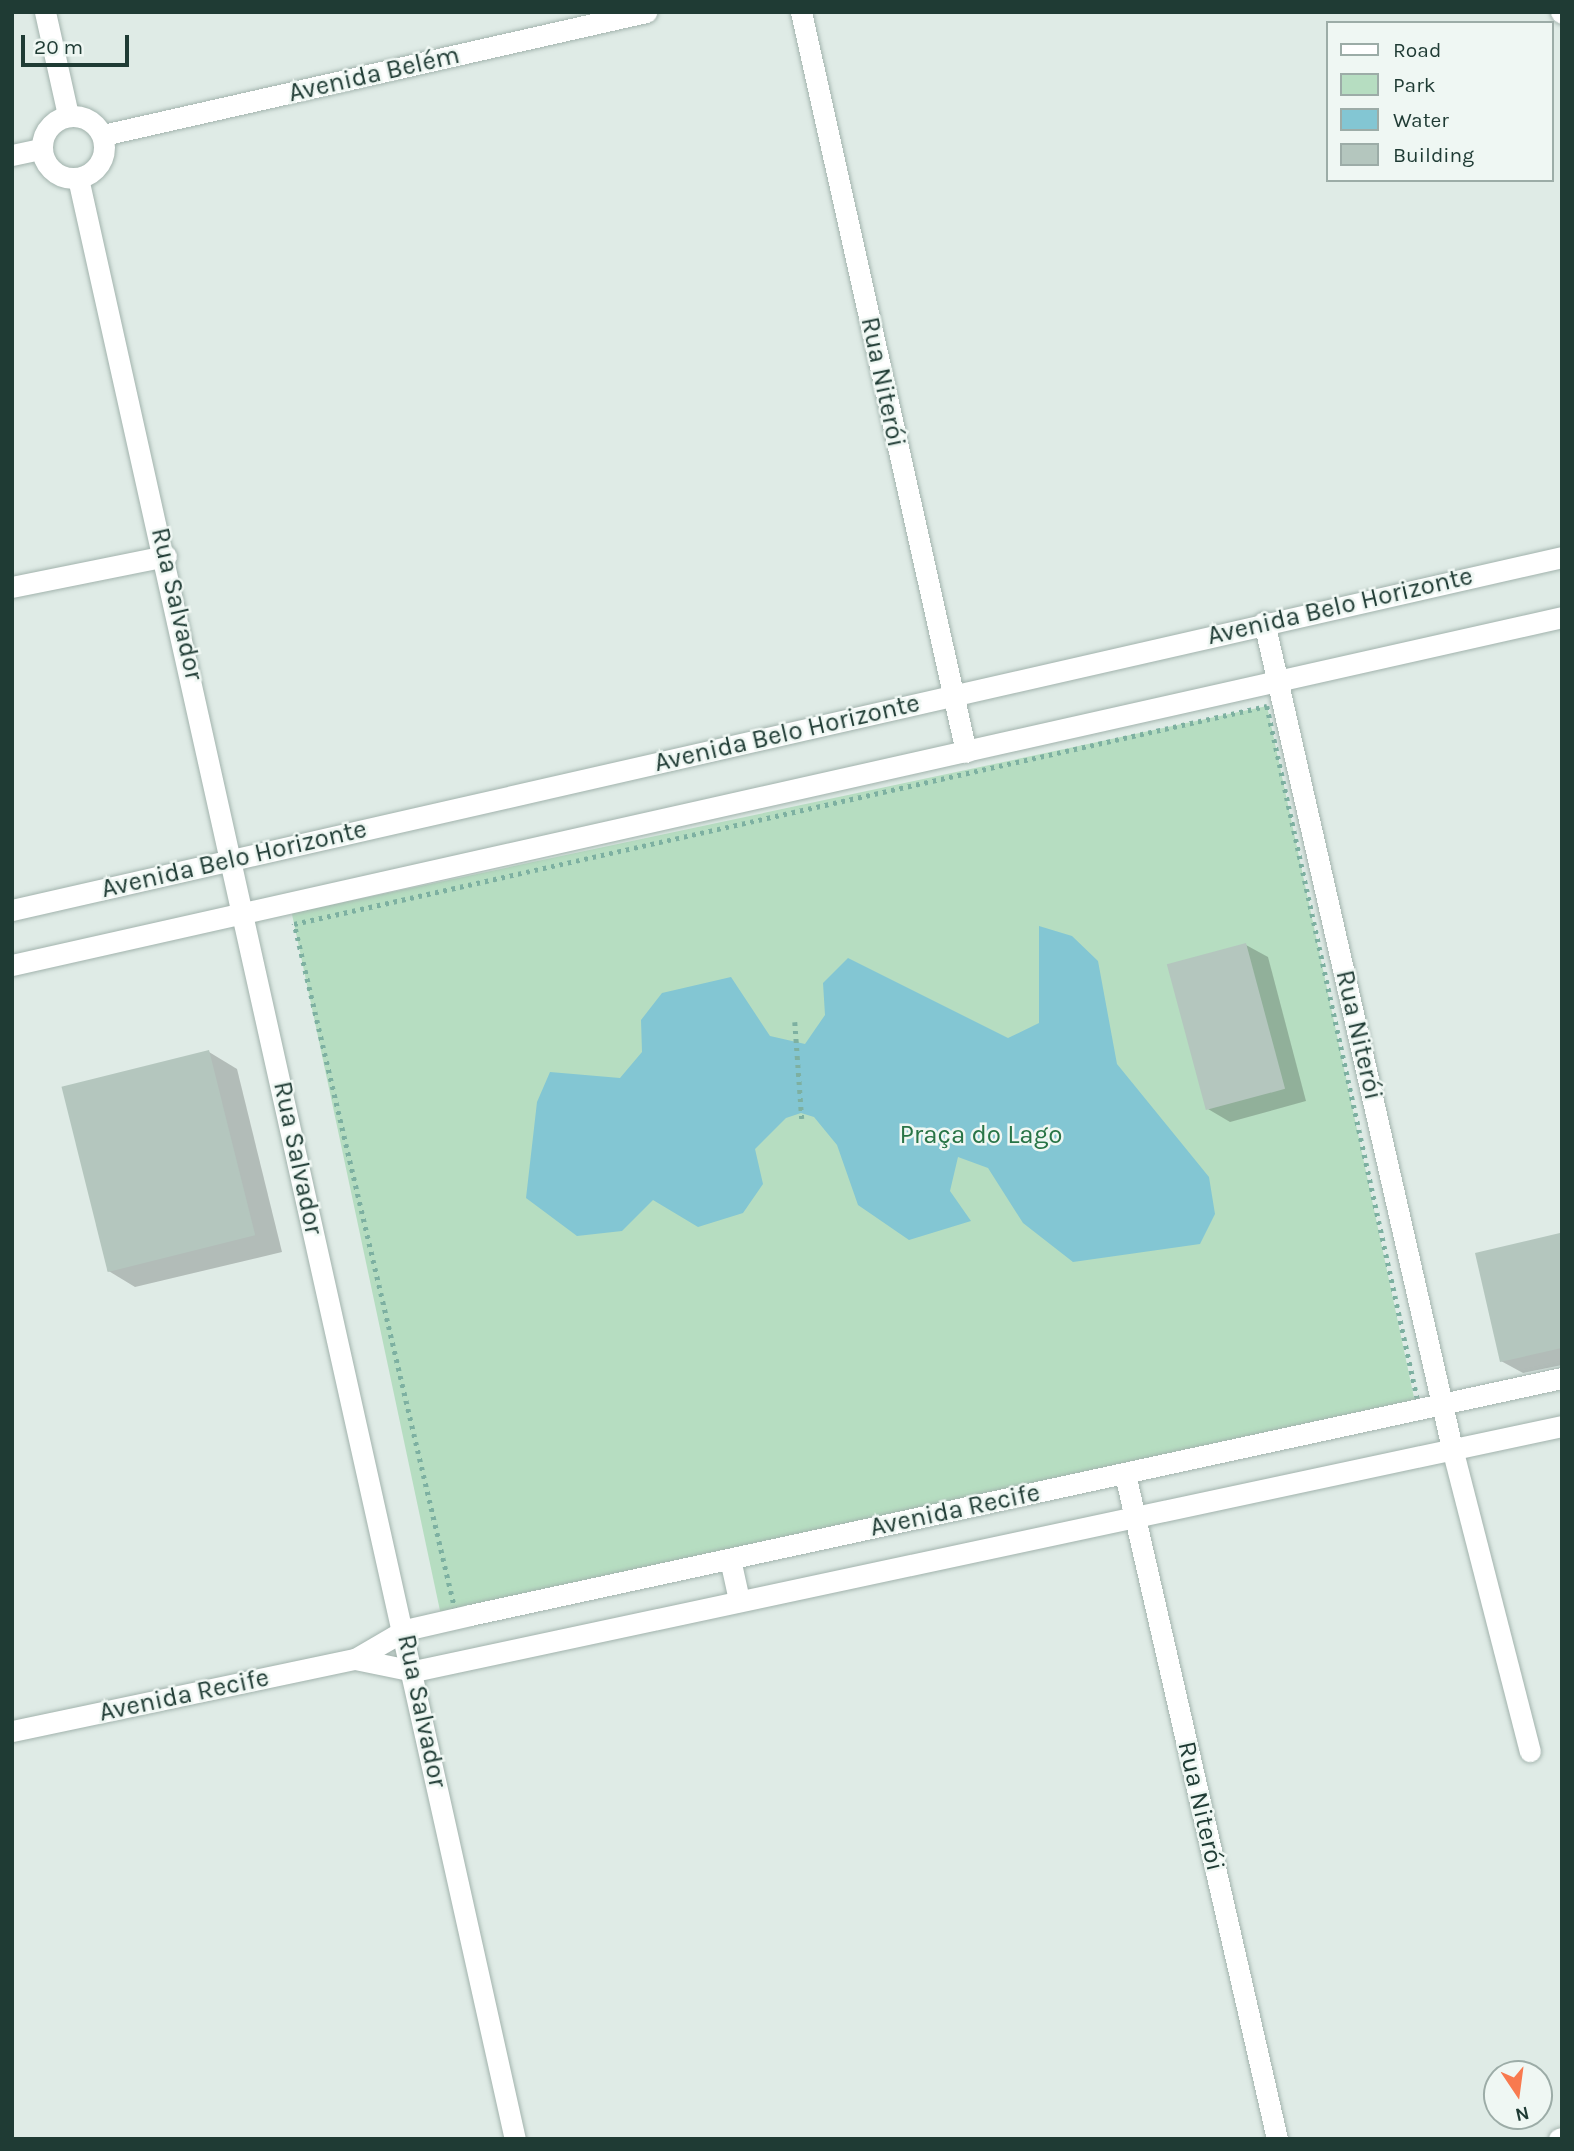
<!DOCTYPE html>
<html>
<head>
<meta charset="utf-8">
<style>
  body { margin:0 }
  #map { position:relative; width:1574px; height:2151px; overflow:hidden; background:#dfebe6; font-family:Karla,sans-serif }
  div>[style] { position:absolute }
  .green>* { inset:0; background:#b6ddc1; transform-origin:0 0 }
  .water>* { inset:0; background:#83c6d3 }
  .shadow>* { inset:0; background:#0003 }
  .building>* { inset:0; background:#b4c6be; transform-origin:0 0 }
  .path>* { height:4.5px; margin-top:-2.25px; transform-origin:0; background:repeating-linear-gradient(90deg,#7db0a1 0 3.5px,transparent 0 8.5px) }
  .roads { filter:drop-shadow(0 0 2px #a2b3ad) drop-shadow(0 0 2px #a2b3ad) }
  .minor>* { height:21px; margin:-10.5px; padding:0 10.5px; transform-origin:10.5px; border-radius:10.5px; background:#fff }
  .minor>.ring { margin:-10.5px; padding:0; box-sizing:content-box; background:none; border:21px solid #fff; border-radius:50% }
  span { translate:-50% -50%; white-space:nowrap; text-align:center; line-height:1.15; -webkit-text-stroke:5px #eff7f3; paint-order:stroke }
  .street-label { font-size:26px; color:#1f3b34 }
  .park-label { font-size:26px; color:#287446 }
  .frame { position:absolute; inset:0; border:14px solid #1f3b34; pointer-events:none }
  .legend { position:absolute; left:1326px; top:21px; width:228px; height:161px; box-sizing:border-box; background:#eff7f3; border:2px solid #9caca7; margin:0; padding:9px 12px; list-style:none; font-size:21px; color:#1f3b34 }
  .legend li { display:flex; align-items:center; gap:14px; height:35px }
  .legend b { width:35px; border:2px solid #9caca7 }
  .north { position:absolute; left:1483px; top:2060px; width:70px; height:70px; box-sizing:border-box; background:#eff7f3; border:2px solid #9caca7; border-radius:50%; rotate:167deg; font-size:19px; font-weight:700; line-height:28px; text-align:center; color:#1f3b34 }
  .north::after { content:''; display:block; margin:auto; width:24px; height:32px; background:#f87a4f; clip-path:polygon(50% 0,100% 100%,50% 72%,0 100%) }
  .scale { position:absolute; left:21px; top:35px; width:108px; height:32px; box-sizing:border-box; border:4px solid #1f3b34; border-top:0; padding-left:9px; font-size:21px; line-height:24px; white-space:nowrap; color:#1f3b34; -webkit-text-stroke:5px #eff7f3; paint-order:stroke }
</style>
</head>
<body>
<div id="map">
  <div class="green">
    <i style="left:1267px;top:706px;width:716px;height:997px;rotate:78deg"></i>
  </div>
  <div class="water">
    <i style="clip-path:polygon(1039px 926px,1072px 936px,1098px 961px,1117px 1064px,1209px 1177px,1215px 1214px,1200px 1244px,1073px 1262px,1023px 1223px,988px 1168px,958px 1157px,950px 1191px,971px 1221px,909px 1240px,858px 1205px,837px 1145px,814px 1117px,801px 1113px,786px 1118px,755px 1149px,763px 1184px,743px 1213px,698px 1227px,653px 1200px,622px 1231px,577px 1236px,526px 1198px,537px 1102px,550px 1072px,620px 1078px,642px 1052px,641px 1020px,662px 993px,731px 977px,770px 1036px,805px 1044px,825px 1015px,823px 983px,848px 958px,1008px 1038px,1039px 1023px)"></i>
  </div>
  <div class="shadow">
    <i style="clip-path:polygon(1246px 945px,1268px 957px,1306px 1101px,1230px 1122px,1208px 1109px)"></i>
    <i style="clip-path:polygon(209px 1052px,237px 1069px,282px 1252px,135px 1287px,107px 1270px)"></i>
    <i style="clip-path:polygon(1560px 1235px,1562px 1365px,1523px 1373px,1501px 1361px)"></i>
  </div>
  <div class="building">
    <i style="left:1246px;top:943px;width:151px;height:82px;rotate:75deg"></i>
    <i style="left:209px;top:1050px;width:191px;height:152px;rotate:76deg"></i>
    <i style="clip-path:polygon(1560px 1233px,1562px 1348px,1500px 1362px,1475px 1253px)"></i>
  </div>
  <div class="path">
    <i style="left:1267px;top:706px;width:716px;rotate:77.75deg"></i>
    <i style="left:1419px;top:1406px;width:986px;rotate:167.99deg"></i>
    <i style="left:455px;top:1611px;width:706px;rotate:-103.19deg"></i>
    <i style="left:294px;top:924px;width:997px;rotate:-12.63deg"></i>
    <i style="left:795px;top:1022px;width:97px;rotate:85.9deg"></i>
  </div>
  <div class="roads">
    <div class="minor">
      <i style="left:45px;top:12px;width:106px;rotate:77.4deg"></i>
      <i style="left:801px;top:12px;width:758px;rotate:77.43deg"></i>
      <i style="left:1561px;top:12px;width:1px;rotate:45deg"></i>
      <i class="ring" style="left:42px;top:116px;width:41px;height:41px"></i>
      <i style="left:103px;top:135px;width:557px;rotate:-12.76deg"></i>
      <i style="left:12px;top:155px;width:30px;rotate:-12deg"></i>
      <i style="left:78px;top:178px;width:2009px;rotate:77.44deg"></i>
      <i style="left:12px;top:587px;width:157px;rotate:-11.4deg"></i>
      <i style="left:1264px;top:622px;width:847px;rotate:77.18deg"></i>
      <i style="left:1452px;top:1448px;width:313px;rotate:75.6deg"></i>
      <i style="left:12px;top:910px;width:1590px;rotate:-12.83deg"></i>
      <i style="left:12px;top:965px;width:1589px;rotate:-12.65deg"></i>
      <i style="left:1125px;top:1474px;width:682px;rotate:77.12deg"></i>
      <i style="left:730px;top:1559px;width:42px;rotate:77.6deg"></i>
      <i style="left:355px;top:1659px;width:60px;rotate:11.5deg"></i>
      <i style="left:414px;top:1671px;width:1174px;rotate:-12.05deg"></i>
      <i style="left:12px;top:1731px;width:350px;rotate:-11.9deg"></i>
      <i style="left:355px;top:1659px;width:58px;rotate:-30.1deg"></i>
      <i style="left:405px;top:1630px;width:67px;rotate:-13deg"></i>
      <i style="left:470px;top:1615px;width:1117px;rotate:-12.25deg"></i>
      <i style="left:1559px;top:2139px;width:3px;rotate:-18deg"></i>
    </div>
  </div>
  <div class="street-label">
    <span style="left:374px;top:74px;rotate:-13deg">Avenida Belém</span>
    <span style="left:883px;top:382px;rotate:78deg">Rua Niterói</span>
    <span style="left:177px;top:604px;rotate:77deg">Rua Salvador</span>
    <span style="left:1340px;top:606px;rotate:-13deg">Avenida Belo Horizonte</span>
    <span style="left:787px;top:733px;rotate:-13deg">Avenida Belo Horizonte</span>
    <span style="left:234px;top:859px;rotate:-13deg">Avenida Belo Horizonte</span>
    <span style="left:1359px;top:1035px;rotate:77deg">Rua Niterói</span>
    <span style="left:298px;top:1158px;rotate:78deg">Rua Salvador</span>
    <span style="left:955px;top:1510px;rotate:-12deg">Avenida Recife</span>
    <span style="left:184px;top:1695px;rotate:-12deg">Avenida Recife</span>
    <span style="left:422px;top:1711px;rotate:78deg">Rua Salvador</span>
    <span style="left:1201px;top:1806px;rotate:77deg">Rua Niterói</span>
  </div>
  <div class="park-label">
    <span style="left:981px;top:1135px">Praça do Lago</span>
  </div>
  <div class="frame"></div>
  <ul class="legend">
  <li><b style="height:9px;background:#fff"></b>Road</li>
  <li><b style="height:19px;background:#b6ddc1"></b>Park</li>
  <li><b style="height:19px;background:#83c6d3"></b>Water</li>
  <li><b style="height:19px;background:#b4c6be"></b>Building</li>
  </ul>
  <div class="north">N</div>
  <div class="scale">20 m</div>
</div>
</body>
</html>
